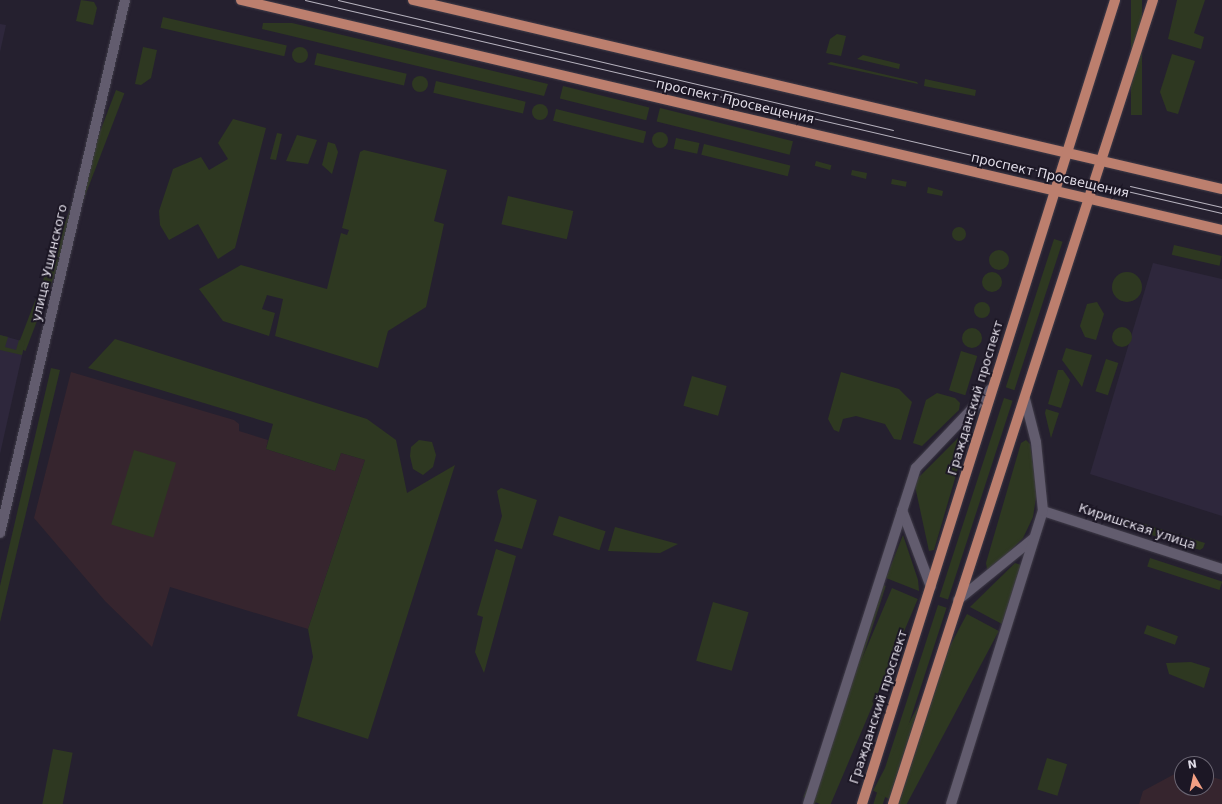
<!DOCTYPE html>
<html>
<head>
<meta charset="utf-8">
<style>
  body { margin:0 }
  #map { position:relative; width:1222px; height:804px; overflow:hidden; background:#25202f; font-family:"DejaVu Sans",sans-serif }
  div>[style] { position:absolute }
  .built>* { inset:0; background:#2e273c }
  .education>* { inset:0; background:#36252e }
  .green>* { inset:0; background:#2e3821; transform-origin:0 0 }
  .round { border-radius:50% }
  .roads { filter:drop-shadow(0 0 1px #403c49) drop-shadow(0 0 1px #403c49) }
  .minor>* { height:10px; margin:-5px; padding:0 5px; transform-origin:5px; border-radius:5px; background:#625c6e }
  .major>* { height:10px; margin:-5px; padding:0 5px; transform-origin:5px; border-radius:5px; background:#bc7f6e }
  .tram>* { height:1px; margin:-0.5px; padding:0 0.5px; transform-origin:0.5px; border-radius:0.5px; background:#b7b3bf }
  span { translate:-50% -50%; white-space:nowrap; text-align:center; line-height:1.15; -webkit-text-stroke:4px #1c1725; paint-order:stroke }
  .street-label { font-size:13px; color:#dfdbe6 }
  .north { position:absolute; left:1174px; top:756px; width:40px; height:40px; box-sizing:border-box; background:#1c1725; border:1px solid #6a6572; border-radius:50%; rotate:351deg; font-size:11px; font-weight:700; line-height:16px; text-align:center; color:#dfdbe6 }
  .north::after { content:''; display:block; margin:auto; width:14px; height:18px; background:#f39f83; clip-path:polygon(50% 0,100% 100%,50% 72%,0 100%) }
</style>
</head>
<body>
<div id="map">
  <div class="built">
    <i style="clip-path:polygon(0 24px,6px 25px,0 52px)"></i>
    <i style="clip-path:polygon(1153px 263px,1222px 279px,1222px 516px,1090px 474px)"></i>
    <i style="clip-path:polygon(0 335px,25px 342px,0 454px)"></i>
  </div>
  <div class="education">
    <i style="clip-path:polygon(71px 372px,234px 420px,239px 424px,239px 431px,268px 440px,266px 449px,335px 471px,341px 453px,365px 460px,308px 629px,170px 587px,152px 647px,105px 601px,34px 518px)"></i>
    <i style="clip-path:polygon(1182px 770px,1182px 788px,1206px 788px,1206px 775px,1222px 780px,1222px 804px,1139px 804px,1143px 791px)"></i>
  </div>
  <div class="green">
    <i style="clip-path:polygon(81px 0,94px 2px,97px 8px,93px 25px,76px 21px)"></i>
    <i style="left:1131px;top:0;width:11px;height:115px"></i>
    <i style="clip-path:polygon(1177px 0,1205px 0,1194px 33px,1204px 37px,1201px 49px,1168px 39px)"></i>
    <i style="left:163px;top:17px;width:127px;height:11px;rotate:13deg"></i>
    <i style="clip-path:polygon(263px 23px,292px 23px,548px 84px,544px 96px,262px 29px)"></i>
    <i style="clip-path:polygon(837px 34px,846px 36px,841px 56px,826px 53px,830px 39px)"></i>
    <i class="round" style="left:292px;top:47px;width:16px;height:16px"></i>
    <i style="clip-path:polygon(143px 47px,157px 50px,151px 78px,141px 85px,135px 84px)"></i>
    <i style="left:317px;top:53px;width:92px;height:12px;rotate:13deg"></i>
    <i style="clip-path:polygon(1172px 54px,1195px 61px,1178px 114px,1167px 111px,1160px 92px)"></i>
    <i style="clip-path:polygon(863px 55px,900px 64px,899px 69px,857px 59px)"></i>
    <i style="clip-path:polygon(831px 62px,917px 82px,918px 84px,827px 64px)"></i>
    <i class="round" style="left:412px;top:76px;width:16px;height:16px"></i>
    <i style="clip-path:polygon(925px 79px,976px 90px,975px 96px,924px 86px)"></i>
    <i style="left:436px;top:81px;width:92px;height:12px;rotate:13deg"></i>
    <i style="left:563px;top:86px;width:89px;height:13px;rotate:14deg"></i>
    <i style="left:116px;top:90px;width:9px;height:276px;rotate:21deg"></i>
    <i class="round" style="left:532px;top:104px;width:16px;height:16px"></i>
    <i style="left:660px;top:108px;width:137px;height:14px;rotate:14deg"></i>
    <i style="left:556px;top:109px;width:93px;height:12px;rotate:14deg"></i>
    <i style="clip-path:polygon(233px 119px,266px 128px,235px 248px,218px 259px,198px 224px,169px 240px,160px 225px,159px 211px,173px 169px,201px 157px,209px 170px,228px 159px,218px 143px)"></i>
    <i class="round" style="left:652px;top:132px;width:16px;height:16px"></i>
    <i style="clip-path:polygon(277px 133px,282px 134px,276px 160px,270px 159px)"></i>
    <i style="clip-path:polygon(297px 135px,317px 140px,308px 164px,286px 161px)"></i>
    <i style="left:676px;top:138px;width:24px;height:11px;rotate:12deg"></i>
    <i style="clip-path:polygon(328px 142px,335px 144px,338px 152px,332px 174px,322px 165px)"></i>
    <i style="left:704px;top:144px;width:89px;height:11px;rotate:14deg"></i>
    <i style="clip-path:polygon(364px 150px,447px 170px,434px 221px,444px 224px,426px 307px,388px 331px,378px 368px,275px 336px,283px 299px,267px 295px,262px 309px,275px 313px,269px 336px,223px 321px,199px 289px,241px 265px,327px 289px,341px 233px,347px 235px,349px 230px,342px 228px,360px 152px)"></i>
    <i style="left:816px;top:161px;width:16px;height:5px;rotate:15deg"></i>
    <i style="clip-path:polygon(852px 170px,867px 173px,866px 179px,851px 175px)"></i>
    <i style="left:892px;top:179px;width:15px;height:5px;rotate:11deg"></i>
    <i style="clip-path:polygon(928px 187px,943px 191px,942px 196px,927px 193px)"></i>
    <i style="left:508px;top:196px;width:67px;height:29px;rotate:13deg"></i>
    <i class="round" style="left:952px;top:227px;width:14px;height:14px"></i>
    <i style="left:1054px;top:239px;width:9px;height:156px;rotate:18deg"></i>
    <i style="left:1174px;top:245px;width:49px;height:10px;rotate:13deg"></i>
    <i class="round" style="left:989px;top:250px;width:20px;height:20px"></i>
    <i class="round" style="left:982px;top:272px;width:20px;height:20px"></i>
    <i class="round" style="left:1112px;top:272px;width:30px;height:30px"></i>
    <i style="clip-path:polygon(1097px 302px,1104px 314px,1096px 340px,1085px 337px,1080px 326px,1087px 304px)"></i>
    <i class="round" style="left:974px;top:302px;width:16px;height:16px"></i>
    <i class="round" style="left:1112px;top:327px;width:20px;height:20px"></i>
    <i class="round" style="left:962px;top:328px;width:20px;height:20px"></i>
    <i style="clip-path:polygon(0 335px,8px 337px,5px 347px,16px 350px,19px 340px,25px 342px,22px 355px,0 350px)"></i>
    <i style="clip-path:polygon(115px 339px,367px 419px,396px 440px,407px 493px,455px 465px,368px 739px,297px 716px,313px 657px,308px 629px,365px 460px,341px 453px,335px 471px,266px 449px,273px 424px,88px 368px)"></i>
    <i style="clip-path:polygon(1066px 348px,1092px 355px,1082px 387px,1062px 360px)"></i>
    <i style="left:961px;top:351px;width:17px;height:41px;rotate:17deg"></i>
    <i style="left:1106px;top:359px;width:13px;height:34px;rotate:18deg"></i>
    <i style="clip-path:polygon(51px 368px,60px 370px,0 622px,0 586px)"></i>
    <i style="clip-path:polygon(1058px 370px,1063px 370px,1070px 380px,1061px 408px,1048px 404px)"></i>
    <i style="clip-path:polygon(841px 372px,899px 389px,912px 402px,901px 440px,894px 439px,885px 424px,856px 416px,843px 419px,839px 432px,834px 430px,828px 419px)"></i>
    <i style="left:692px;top:376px;width:36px;height:31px;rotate:16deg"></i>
    <i style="clip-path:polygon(937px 393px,955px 398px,960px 403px,959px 410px,922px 446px,913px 443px,926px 400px)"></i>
    <i style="left:1004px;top:398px;width:9px;height:209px;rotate:18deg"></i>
    <i style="clip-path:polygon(1046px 409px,1059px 413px,1051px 438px,1045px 413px)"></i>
    <i style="clip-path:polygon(958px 438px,962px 437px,966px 441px,934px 550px,929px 551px,915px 486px,917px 479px)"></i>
    <i style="clip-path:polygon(419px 440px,432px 442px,436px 455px,433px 467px,423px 475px,413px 469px,410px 456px,411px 447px)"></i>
    <i style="clip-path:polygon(1026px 440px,1030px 444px,1037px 491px,1033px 517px,1023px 538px,993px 568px,987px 569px,986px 563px,1021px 443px)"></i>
    <i style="left:134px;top:450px;width:44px;height:78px;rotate:17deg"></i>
    <i style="clip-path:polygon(501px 488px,537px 500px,522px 549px,494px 541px,502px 516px,497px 491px)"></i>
    <i style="clip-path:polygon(1103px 511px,1205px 543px,1203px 548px,1200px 550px,1100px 519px)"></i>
    <i style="left:559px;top:516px;width:49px;height:20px;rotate:18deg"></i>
    <i style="clip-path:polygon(615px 527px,678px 544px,660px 553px,608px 551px)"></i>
    <i style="clip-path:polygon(903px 535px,918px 580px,919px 591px,886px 578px)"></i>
    <i style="clip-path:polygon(496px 549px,516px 556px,484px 673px,475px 652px,483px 617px,477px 615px)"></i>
    <i style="left:1150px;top:558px;width:76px;height:9px;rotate:18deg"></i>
    <i style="clip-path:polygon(1015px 563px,1021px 565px,1002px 624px,970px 607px)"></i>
    <i style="left:883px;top:585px;width:3px;height:230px;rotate:18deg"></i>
    <i style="left:892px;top:588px;width:28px;height:227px;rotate:23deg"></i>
    <i style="left:713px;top:602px;width:37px;height:61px;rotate:16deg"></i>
    <i style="left:938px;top:605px;width:9px;height:209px;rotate:18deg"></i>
    <i style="left:967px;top:614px;width:36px;height:200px;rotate:28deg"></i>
    <i style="left:1147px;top:625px;width:33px;height:9px;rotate:20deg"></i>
    <i style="clip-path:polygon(1191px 662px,1210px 668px,1204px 688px,1169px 674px,1166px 663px)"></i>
    <i style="left:53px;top:749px;width:20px;height:57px;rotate:11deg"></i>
    <i style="left:1047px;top:758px;width:21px;height:33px;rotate:17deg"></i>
  </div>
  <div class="roads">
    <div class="minor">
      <i style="left:902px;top:510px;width:82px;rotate:69.4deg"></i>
      <i style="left:1043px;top:511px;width:188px;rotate:18deg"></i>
      <i style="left:0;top:533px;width:547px;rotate:-76.8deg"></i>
      <i style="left:958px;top:600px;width:98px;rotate:-39.2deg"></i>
      <i style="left:808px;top:804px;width:353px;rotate:-72.2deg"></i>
      <i style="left:916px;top:468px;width:108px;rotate:-46.5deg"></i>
      <i style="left:951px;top:804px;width:307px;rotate:-72.6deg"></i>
      <i style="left:1043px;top:511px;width:69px;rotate:-95.8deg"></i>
      <i style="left:1036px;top:442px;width:44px;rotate:-104.3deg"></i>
    </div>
    <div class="major">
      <i style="left:241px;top:0;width:1008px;rotate:13.19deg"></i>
      <i style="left:413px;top:0;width:831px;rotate:13.15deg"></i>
      <i style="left:862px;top:804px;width:843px;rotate:-72.53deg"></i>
      <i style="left:893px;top:804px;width:845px;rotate:-72.08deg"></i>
    </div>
  </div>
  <div class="tram">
    <i style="left:305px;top:0;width:941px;rotate:13.08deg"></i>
    <i style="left:338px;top:0;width:570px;rotate:13.18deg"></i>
    <i style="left:1130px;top:186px;width:94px;rotate:12.9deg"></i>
  </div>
  <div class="street-label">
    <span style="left:735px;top:102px;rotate:13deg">проспект Просвещения</span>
    <span style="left:1050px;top:176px;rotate:13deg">проспект Просвещения</span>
    <span style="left:50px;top:263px;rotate:-77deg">улица Ушинского</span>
    <span style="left:976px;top:398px;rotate:-73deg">Гражданский проспект</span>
    <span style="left:1137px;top:527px;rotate:18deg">Киришская улица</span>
    <span style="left:879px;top:707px;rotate:-72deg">Гражданский проспект</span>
  </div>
  <div class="north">N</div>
</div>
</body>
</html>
